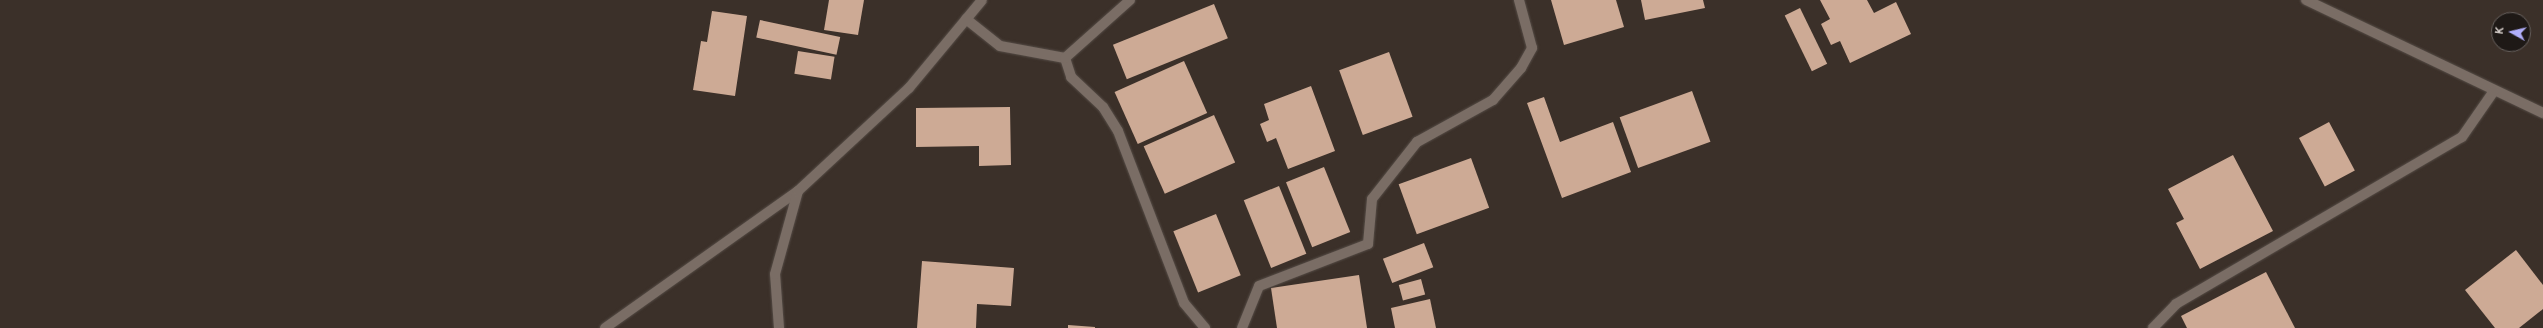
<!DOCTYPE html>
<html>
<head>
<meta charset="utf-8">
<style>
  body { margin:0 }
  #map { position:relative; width:2543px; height:328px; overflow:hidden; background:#3b3029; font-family:Figtree,sans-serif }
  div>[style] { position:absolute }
  .building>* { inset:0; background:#cdaa95; transform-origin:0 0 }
  .roads { filter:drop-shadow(0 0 1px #554c46) drop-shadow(0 0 1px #554c46) }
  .minor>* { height:10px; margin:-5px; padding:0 5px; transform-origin:5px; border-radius:5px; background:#7a6d65 }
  span { translate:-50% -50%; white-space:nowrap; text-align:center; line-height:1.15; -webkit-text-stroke:4px #1e1916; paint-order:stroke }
  .north { position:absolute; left:2491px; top:12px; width:40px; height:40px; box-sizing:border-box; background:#1e1916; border:1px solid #68625f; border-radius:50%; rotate:278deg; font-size:11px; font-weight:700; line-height:16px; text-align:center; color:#d7d0cc }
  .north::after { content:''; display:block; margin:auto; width:14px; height:18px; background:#b0aefa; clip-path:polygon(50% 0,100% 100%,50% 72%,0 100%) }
</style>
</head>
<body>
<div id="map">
  <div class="building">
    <i style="clip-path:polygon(829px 0,864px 0,858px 35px,824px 30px)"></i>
    <i style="clip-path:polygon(1551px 0,1616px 0,1624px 27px,1564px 45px)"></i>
    <i style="clip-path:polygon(1641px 0,1703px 0,1705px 8px,1645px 20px)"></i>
    <i style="clip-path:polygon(1820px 0,1867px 0,1874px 13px,1896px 2px,1911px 34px,1850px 63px,1840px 41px,1831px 45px,1821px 24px,1830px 19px)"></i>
    <i style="left:1214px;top:4px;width:37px;height:109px;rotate:68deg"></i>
    <i style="left:1800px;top:8px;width:62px;height:17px;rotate:64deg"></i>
    <i style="clip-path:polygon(712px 11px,747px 16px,735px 96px,693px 90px,701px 41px,707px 42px)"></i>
    <i style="left:760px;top:20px;width:82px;height:18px;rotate:12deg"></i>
    <i style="left:798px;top:51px;width:37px;height:23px;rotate:9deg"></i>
    <i style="left:1389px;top:52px;width:69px;height:53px;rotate:70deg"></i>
    <i style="left:1184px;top:61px;width:57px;height:76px;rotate:66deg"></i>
    <i style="clip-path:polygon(1311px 86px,1335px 151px,1288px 169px,1276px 138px,1267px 142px,1260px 124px,1269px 120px,1264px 104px)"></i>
    <i style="left:1692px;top:91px;width:54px;height:77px;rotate:70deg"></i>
    <i style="clip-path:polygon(1544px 97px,1560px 142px,1613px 122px,1631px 172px,1562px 198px,1527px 103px)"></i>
    <i style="clip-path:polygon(1010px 107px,1011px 165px,979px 166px,979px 146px,916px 147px,916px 108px)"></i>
    <i style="left:1214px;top:115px;width:52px;height:77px;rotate:66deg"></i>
    <i style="left:2329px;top:122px;width:55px;height:34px;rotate:62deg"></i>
    <i style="clip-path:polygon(2233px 155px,2273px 231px,2200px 269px,2176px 223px,2184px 219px,2168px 189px)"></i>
    <i style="left:1471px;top:158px;width:53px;height:77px;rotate:70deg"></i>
    <i style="left:1324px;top:167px;width:70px;height:41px;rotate:68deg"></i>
    <i style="left:1279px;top:186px;width:73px;height:38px;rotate:68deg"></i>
    <i style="left:1216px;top:214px;width:66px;height:46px;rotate:68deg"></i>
    <i style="left:1424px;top:243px;width:26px;height:44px;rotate:69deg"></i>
    <i style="clip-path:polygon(2516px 250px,2543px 285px,2543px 309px,2519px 328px,2495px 328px,2465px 290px)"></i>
    <i style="clip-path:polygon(922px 261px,1014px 268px,1011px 306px,977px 304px,976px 328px,917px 328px)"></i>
    <i style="clip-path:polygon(2266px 272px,2295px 328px,2187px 328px,2181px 316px)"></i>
    <i style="clip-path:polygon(1359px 275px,1367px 328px,1277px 328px,1271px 288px)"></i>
    <i style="left:1421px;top:279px;width:16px;height:23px;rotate:75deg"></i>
    <i style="clip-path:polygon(1430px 299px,1436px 328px,1395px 328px,1391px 308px)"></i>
    <i style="clip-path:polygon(1068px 325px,1095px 327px,1095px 328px,1068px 328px)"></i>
  </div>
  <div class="roads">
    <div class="minor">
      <i style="left:2306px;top:0;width:263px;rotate:25.5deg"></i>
      <i style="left:966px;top:19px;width:43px;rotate:38.5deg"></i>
      <i style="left:1000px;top:46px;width:66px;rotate:10.5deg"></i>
      <i style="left:1065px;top:58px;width:20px;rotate:72deg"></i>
      <i style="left:1071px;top:77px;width:44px;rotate:43.2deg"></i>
      <i style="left:1103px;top:107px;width:28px;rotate:58deg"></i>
      <i style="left:1118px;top:131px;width:184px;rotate:69deg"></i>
      <i style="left:1184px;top:303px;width:33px;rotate:50deg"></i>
      <i style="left:1065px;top:58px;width:87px;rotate:-41.7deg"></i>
      <i style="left:605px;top:328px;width:237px;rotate:-35.4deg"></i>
      <i style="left:779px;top:328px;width:54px;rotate:-94.2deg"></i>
      <i style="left:775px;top:274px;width:86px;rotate:-74.5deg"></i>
      <i style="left:798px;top:191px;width:151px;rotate:-42.9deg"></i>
      <i style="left:909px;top:88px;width:114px;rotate:-50.3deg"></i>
      <i style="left:1242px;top:328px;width:45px;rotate:-68deg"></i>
      <i style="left:1259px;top:286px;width:117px;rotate:-21.1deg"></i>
      <i style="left:1368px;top:244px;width:45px;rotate:-84.9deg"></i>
      <i style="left:1372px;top:199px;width:73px;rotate:-51.7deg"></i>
      <i style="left:1417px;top:142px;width:87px;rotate:-28.9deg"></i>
      <i style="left:1493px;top:100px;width:43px;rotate:-48.8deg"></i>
      <i style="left:1521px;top:68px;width:23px;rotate:-61deg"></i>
      <i style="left:1532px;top:48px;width:50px;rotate:-105.2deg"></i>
      <i style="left:2153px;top:328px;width:33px;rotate:-46deg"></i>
      <i style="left:2176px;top:304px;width:331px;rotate:-30.3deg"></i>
      <i style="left:2462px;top:137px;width:56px;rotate:-55.2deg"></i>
    </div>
  </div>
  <div class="north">K</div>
</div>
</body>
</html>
